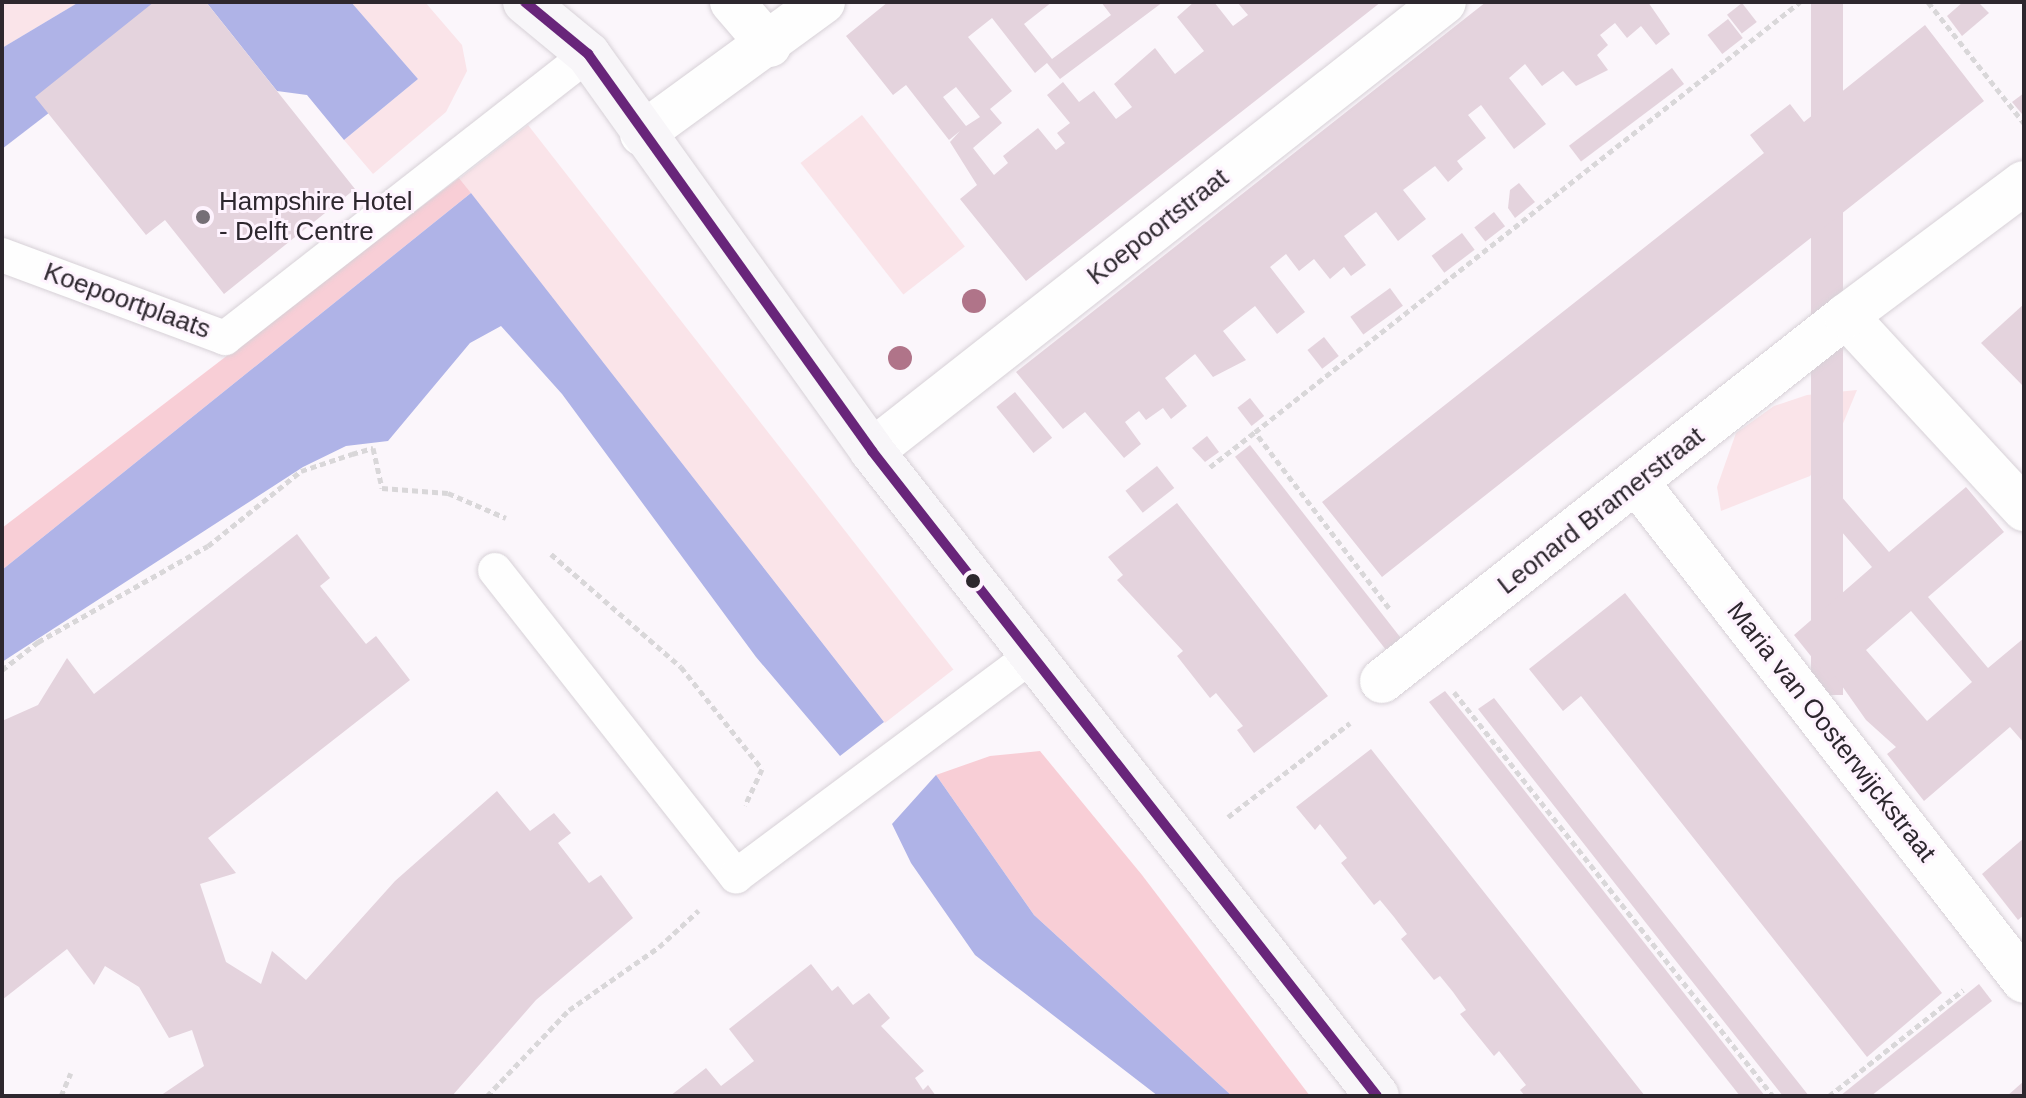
<!DOCTYPE html>
<html>
<head>
<meta charset="utf-8">
<style>
  body { margin:0 }
  #map { position:relative; width:2026px; height:1098px; overflow:hidden; background:#fbf6fb; font-family:Helvetica,sans-serif }
  div>[style] { position:absolute }
  .green>* { inset:0; background:#fae4e9; transform-origin:0 0 }
  .forest>* { inset:0; background:#f8ced6 }
  .water>* { inset:0; background:#afb3e7 }
  .building>* { inset:0; background:#e4d3dd; transform-origin:0 0 }
  .path>* { height:5px; margin-top:-2.5px; transform-origin:0; background:repeating-linear-gradient(90deg,#d9d7d9 0 6px,transparent 0 10px) }
  .roads { filter:drop-shadow(0 0 2px #d7d1d7) drop-shadow(0 0 2px #d7d1d7) }
  .lane>* { height:34px; margin:-17px; padding:0 17px; transform-origin:17px; border-radius:17px; background:#fefefe }
  .street>* { height:44px; margin:-22px; padding:0 22px; transform-origin:22px; border-radius:22px; background:#fefefe }
  .secondary>* { height:44px; margin:-22px; padding:0 22px; transform-origin:22px; border-radius:22px; background:#f8f6f9 }
  .bus-1>* { height:10px; margin:-5px; padding:0 5px; transform-origin:5px; border-radius:5px; background:#68257a }
  .trees>* { width:24px; height:24px; margin:-12px; border-radius:50%; background:#b07489 }
  .dots>* { width:22px; height:22px; translate:-50% -50%; box-sizing:border-box; border:4px solid #fef3fe; border-radius:50% }
  span { translate:-50% -50%; white-space:nowrap; text-align:center; line-height:1.15; -webkit-text-stroke:6px #fef3fe; paint-order:stroke }
  .poi-label { font-size:26px; color:#2d272e }
  .left { translate:0 -50%; text-align:left }
  .street-label { font-size:26px; color:#2d272e }
  .frame { position:absolute; inset:0; border:4px solid #2d272e; pointer-events:none }
</style>
</head>
<body>
<div id="map">
  <div class="green">
    <i style="clip-path:polygon(2px 2px,79px 2px,2px 48px)"></i>
    <i style="clip-path:polygon(351px 2px,425px 2px,462px 45px,467px 71px,446px 112px,373px 174px,344px 140px,418px 79px)"></i>
    <i style="left:862px;top:115px;width:167px;height:78px;rotate:52deg"></i>
    <i style="left:528px;top:125px;width:691px;height:87px;rotate:52deg"></i>
    <i style="clip-path:polygon(1857px 390px,1834px 445px,1810px 476px,1721px 511px,1717px 487px,1736px 433px,1774px 406px,1807px 395px)"></i>
  </div>
  <div class="forest">
    <i style="clip-path:polygon(459px 178px,471px 193px,2px 570px,2px 528px)"></i>
    <i style="clip-path:polygon(1040px 751px,1142px 875px,1310px 1096px,1232px 1096px,1034px 915px,936px 775px,990px 756px)"></i>
  </div>
  <div class="water">
    <i style="clip-path:polygon(79px 2px,193px 2px,2px 149px,2px 48px)"></i>
    <i style="clip-path:polygon(206px 2px,351px 2px,418px 79px,344px 140px,307px 95px,277px 91px)"></i>
    <i style="clip-path:polygon(471px 193px,884px 722px,840px 756px,756px 657px,562px 394px,501px 326px,470px 343px,388px 441px,346px 446px,303px 467px,2px 662px,2px 570px)"></i>
    <i style="clip-path:polygon(936px 775px,1034px 915px,1232px 1096px,1158px 1096px,975px 955px,911px 863px,892px 824px)"></i>
  </div>
  <div class="building">
    <i style="clip-path:polygon(154px 2px,206px 2px,355px 189px,224px 294px,165px 220px,146px 235px,35px 97px)"></i>
    <i style="clip-path:polygon(evenodd,888px 2px,1052px 2px,1024px 24px,1052px 59px,1111px 15px,1101px 2px,1163px 2px,1060px 79px,1047px 63px,1035px 73px,992px 18px,968px 37px,1012px 91px,990px 109px,1002px 123px,973px 148px,994px 175px,1008px 163px,1003px 156px,1038px 128px,1056px 150px,1065px 143px,1057px 133px,1070px 123px,1047px 95px,1063px 82px,1079px 102px,1094px 91px,1116px 119px,1132px 107px,1114px 84px,1155px 48px,1175px 74px,1204px 51px,1177px 17px,1194px 2px,1214px 2px,1233px 26px,1248px 15px,1237px 2px,1381px 2px,1026px 281px,960px 199px,977px 185px,950px 142px,960px 131px,949px 140px,906px 85px,893px 95px,846px 36px,888px 2px,956px 87px,980px 117px,966px 126px,943px 97px,956px 87px)"></i>
    <i style="clip-path:polygon(1486px 2px,1648px 2px,1670px 34px,1656px 45px,1641px 26px,1627px 38px,1615px 23px,1600px 35px,1608px 45px,1597px 55px,1608px 70px,1576px 86px,1563px 71px,1542px 86px,1525px 64px,1509px 78px,1546px 124px,1514px 149px,1481px 105px,1468px 115px,1486px 138px,1457px 161px,1463px 169px,1448px 182px,1435px 166px,1403px 190px,1426px 219px,1398px 241px,1376px 212px,1344px 236px,1366px 265px,1351px 276px,1344px 267px,1330px 279px,1314px 259px,1299px 271px,1286px 254px,1270px 267px,1305px 312px,1277px 334px,1255px 306px,1223px 331px,1246px 360px,1213px 377px,1195px 354px,1165px 378px,1187px 406px,1171px 419px,1163px 408px,1146px 420px,1139px 411px,1125px 422px,1141px 444px,1124px 458px,1085px 412px,1063px 429px,1016px 372px)"></i>
    <i style="left:1811px;top:2px;width:32px;height:693px"></i>
    <i style="clip-path:polygon(1963px 2px,1978px 2px,1989px 13px,1962px 36px,1947px 16px)"></i>
    <i style="left:1742px;top:3px;width:24px;height:19px;rotate:52deg"></i>
    <i style="left:1728px;top:19px;width:24px;height:26px;rotate:52deg"></i>
    <i style="clip-path:polygon(1925px 25px,1984px 101px,1382px 577px,1322px 502px,1764px 153px,1750px 135px,1790px 104px,1804px 122px)"></i>
    <i style="left:1672px;top:68px;width:20px;height:129px;rotate:53deg"></i>
    <i style="clip-path:polygon(2024px 93px,2024px 113px,2022px 114px,2012px 102px)"></i>
    <i style="clip-path:polygon(1519px 183px,1535px 202px,1515px 218px,1508px 208px,1510px 190px)"></i>
    <i style="left:1494px;top:212px;width:18px;height:25px;rotate:52deg"></i>
    <i style="left:1462px;top:233px;width:21px;height:38px;rotate:53deg"></i>
    <i style="left:1390px;top:288px;width:22px;height:49px;rotate:54deg"></i>
    <i style="clip-path:polygon(2024px 304px,2024px 387px,1981px 343px)"></i>
    <i style="left:1324px;top:337px;width:24px;height:21px;rotate:52deg"></i>
    <i style="left:1015px;top:392px;width:59px;height:24px;rotate:51deg"></i>
    <i style="left:1250px;top:398px;width:23px;height:16px;rotate:52deg"></i>
    <i style="clip-path:polygon(1207px 436px,1219px 452px,1205px 462px,1192px 448px)"></i>
    <i style="left:1250px;top:445px;width:245px;height:19px;rotate:52deg"></i>
    <i style="left:1157px;top:466px;width:28px;height:40px;rotate:52deg"></i>
    <i style="clip-path:polygon(evenodd,1828px 481px,1889px 552px,1966px 487px,2004px 532px,1928px 597px,1988px 668px,2024px 638px,2024px 743px,2010px 727px,1924px 801px,1887px 754px,1896px 747px,1866px 720px,1835px 676px,1830px 680px,1794px 635px,1872px 567px,1811px 496px,1828px 481px,1911px 611px,1972px 682px,1927px 721px,1866px 650px,1911px 611px)"></i>
    <i style="clip-path:polygon(1177px 503px,1328px 696px,1254px 753px,1237px 730px,1243px 726px,1216px 693px,1210px 698px,1177px 656px,1183px 651px,1117px 580px,1123px 575px,1108px 557px)"></i>
    <i style="clip-path:polygon(297px 534px,330px 578px,320px 586px,366px 644px,376px 636px,410px 680px,208px 838px,236px 873px,200px 884px,226px 962px,261px 984px,272px 951px,306px 980px,395px 881px,497px 791px,530px 831px,554px 813px,571px 833px,558px 843px,589px 883px,601px 875px,633px 918px,536px 1000px,452px 1096px,160px 1096px,204px 1066px,192px 1030px,169px 1038px,139px 987px,105px 966px,94px 985px,67px 949px,2px 1000px,2px 721px,38px 705px,67px 658px,94px 694px)"></i>
    <i style="clip-path:polygon(1625px 593px,1942px 993px,1867px 1057px,1581px 696px,1563px 711px,1529px 669px)"></i>
    <i style="clip-path:polygon(1445px 691px,1476px 729px,1765px 1096px,1740px 1096px,1550px 856px,1429px 702px)"></i>
    <i style="clip-path:polygon(1494px 698px,1589px 819px,1809px 1096px,1783px 1096px,1668px 951px,1478px 709px)"></i>
    <i style="clip-path:polygon(1371px 749px,1431px 825px,1645px 1096px,1525px 1096px,1520px 1090px,1526px 1085px,1499px 1051px,1494px 1056px,1460px 1014px,1466px 1010px,1453px 992px,1440px 976px,1434px 980px,1401px 939px,1407px 934px,1394px 917px,1380px 900px,1374px 905px,1341px 863px,1347px 858px,1320px 824px,1315px 830px,1296px 807px)"></i>
    <i style="clip-path:polygon(2024px 838px,2024px 915px,2018px 920px,1982px 874px)"></i>
    <i style="clip-path:polygon(811px 964px,832px 991px,838px 986px,853px 1005px,869px 993px,890px 1018px,881px 1026px,924px 1071px,915px 1078px,923px 1090px,928px 1085px,936px 1096px,670px 1096px,706px 1068px,721px 1086px,754px 1061px,729px 1029px)"></i>
    <i style="clip-path:polygon(1979px 984px,1992px 1001px,1871px 1096px,1840px 1096px)"></i>
    <i style="clip-path:polygon(2024px 1081px,2024px 1096px,2007px 1096px)"></i>
  </div>
  <div class="path">
    <i style="left:1928px;top:2px;width:154px;rotate:51.6deg"></i>
    <i style="left:1210px;top:467px;width:57px;rotate:-37.9deg"></i>
    <i style="left:551px;top:554px;width:172px;rotate:41deg"></i>
    <i style="left:681px;top:667px;width:130px;rotate:51.5deg"></i>
    <i style="left:762px;top:769px;width:40px;rotate:115deg"></i>
    <i style="left:1389px;top:608px;width:221px;rotate:-127.3deg"></i>
    <i style="left:1255px;top:432px;width:694px;rotate:-38.27deg"></i>
    <i style="left:2px;top:670px;width:46px;rotate:-37.9deg"></i>
    <i style="left:38px;top:642px;width:195px;rotate:-29.5deg"></i>
    <i style="left:208px;top:546px;width:119px;rotate:-38.9deg"></i>
    <i style="left:301px;top:471px;width:54px;rotate:-18.4deg"></i>
    <i style="left:352px;top:454px;width:22px;rotate:-16deg"></i>
    <i style="left:373px;top:448px;width:41px;rotate:77.3deg"></i>
    <i style="left:382px;top:488px;width:66px;rotate:4.3deg"></i>
    <i style="left:448px;top:493px;width:63px;rotate:23.3deg"></i>
    <i style="left:1454px;top:692px;width:515px;rotate:51.71deg"></i>
    <i style="left:1228px;top:817px;width:154px;rotate:-37.6deg"></i>
    <i style="left:61px;top:1096px;width:25px;rotate:-67deg"></i>
    <i style="left:487px;top:1096px;width:119px;rotate:-46.4deg"></i>
    <i style="left:569px;top:1010px;width:110px;rotate:-35deg"></i>
    <i style="left:659px;top:947px;width:54px;rotate:-42.8deg"></i>
    <i style="left:1829px;top:1096px;width:171px;rotate:-38.3deg"></i>
  </div>
  <div class="roads">
    <div class="lane">
      <i style="left:2px;top:255px;width:238px;rotate:20.4deg"></i>
      <i style="left:225px;top:338px;width:461px;rotate:-38deg"></i>
      <i style="left:495px;top:570px;width:390px;rotate:51.8deg"></i>
      <i style="left:736px;top:876px;width:369px;rotate:-36.7deg"></i>
    </div>
    <div class="street">
      <i style="left:732px;top:2px;width:57px;rotate:49.3deg"></i>
      <i style="left:642px;top:134px;width:224px;rotate:-36.1deg"></i>
      <i style="left:1846px;top:316px;width:263px;rotate:47.3deg"></i>
      <i style="left:872px;top:451px;width:727px;rotate:-38.13deg"></i>
      <i style="left:1638px;top:484px;width:629px;rotate:52.16deg"></i>
      <i style="left:1382px;top:681px;width:590px;rotate:-38.19deg"></i>
      <i style="left:1846px;top:316px;width:222px;rotate:-36.8deg"></i>
    </div>
    <div class="secondary">
      <i style="left:525px;top:2px;width:82px;rotate:39.5deg"></i>
      <i style="left:588px;top:54px;width:488px;rotate:54.4deg"></i>
      <i style="left:872px;top:451px;width:819px;rotate:51.94deg"></i>
    </div>
  </div>
  <div class="bus-1">
    <i style="left:525px;top:2px;width:82px;rotate:39.5deg"></i>
    <i style="left:588px;top:54px;width:488px;rotate:54.4deg"></i>
    <i style="left:872px;top:451px;width:819px;rotate:51.94deg"></i>
  </div>
  <div class="trees">
    <i style="left:974px;top:301px"></i>
    <i style="left:900px;top:358px"></i>
  </div>
  <div class="dots">
    <i style="left:203px;top:217px;background:#756f76"></i>
    <i style="left:973px;top:581px;background:#2d272e"></i>
  </div>
  <div class="poi-label">
    <span class="left" style="left:219px;top:217px">Hampshire Hotel<br>- Delft Centre</span>
  </div>
  <div class="street-label">
    <span style="left:1158px;top:227px;rotate:-38deg">Koepoortstraat</span>
    <span style="left:127px;top:301px;rotate:20deg">Koepoortplaats</span>
    <span style="left:1601px;top:511px;rotate:-38deg">Leonard Bramerstraat</span>
    <span style="left:1831px;top:732px;rotate:52deg">Maria van Oosterwijckstraat</span>
  </div>
  <div class="frame"></div>
</div>
</body>
</html>
